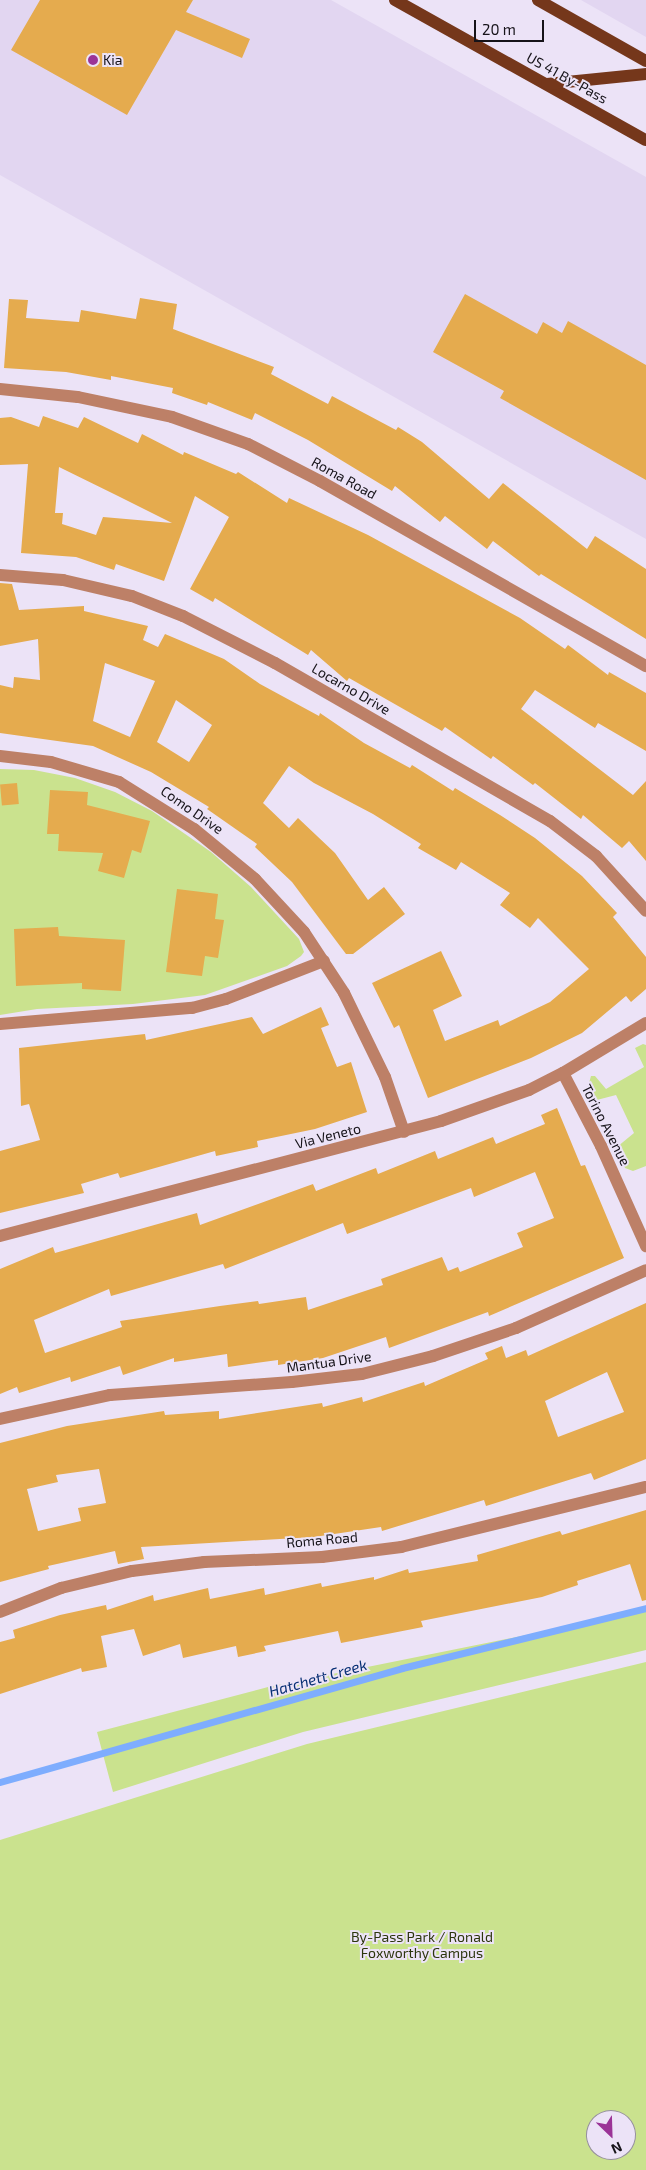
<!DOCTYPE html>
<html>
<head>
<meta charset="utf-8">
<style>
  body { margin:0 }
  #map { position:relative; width:646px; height:2170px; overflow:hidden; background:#ece3f7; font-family:"Exo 2",sans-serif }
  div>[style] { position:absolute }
  .built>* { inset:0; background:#e2d6f1 }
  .green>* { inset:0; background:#cae28e }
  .stream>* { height:7px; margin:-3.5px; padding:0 3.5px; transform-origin:3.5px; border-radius:3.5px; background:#7eadfe }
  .building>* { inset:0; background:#e5ab4e; transform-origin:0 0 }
  .minor>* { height:12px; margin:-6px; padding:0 6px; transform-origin:6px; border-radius:6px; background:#bd8067 }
  .major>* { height:12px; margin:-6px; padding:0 6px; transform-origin:6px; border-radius:6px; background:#75371b }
  .dots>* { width:14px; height:14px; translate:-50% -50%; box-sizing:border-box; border:2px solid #ece3f7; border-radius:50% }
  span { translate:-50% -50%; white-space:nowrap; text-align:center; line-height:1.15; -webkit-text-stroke:4px #ece3f7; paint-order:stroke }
  .poi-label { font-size:14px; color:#161319 }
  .left { translate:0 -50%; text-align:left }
  .street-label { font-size:14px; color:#161319 }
  .park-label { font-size:14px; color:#2c360d }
  .water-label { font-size:15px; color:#062e73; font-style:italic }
  .north { position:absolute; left:586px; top:2110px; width:50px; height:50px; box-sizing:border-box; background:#ece3f7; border:1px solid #96909e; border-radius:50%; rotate:156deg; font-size:14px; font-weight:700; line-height:20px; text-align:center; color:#161319 }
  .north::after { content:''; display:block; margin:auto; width:18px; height:22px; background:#9b3497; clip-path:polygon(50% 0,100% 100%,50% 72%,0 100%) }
  .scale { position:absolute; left:474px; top:20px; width:70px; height:22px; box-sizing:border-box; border:2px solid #161319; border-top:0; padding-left:6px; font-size:15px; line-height:18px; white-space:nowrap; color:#161319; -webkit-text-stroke:4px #ece3f7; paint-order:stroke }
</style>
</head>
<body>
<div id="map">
  <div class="built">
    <i style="clip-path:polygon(0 0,331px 0,646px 177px,646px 539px,0 175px)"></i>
    <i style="clip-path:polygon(581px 0,646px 0,646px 37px)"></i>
  </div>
  <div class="green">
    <i style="clip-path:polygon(0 769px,34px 770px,75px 778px,115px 792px,152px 811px,211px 852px,251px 887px,299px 939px,304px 952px,301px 956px,287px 966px,205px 995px,133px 1004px,37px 1009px,0 1015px)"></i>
    <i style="clip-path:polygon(643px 1044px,646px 1045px,646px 1166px,633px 1171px,625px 1168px,617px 1147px,634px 1133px,616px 1095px,593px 1101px,589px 1083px,591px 1076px,595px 1076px,606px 1089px,644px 1067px,635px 1048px)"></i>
    <i style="clip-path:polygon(646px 1611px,646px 1650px,303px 1732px,113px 1792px,97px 1732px,268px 1687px)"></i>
    <i style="clip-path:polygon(evenodd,646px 1662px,646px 2170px,0 2170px,0 1840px,307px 1744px,646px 1662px,596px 2120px,626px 2120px,626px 2150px,596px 2150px,596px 2120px)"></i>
  </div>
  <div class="stream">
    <i style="left:0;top:1782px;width:418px;rotate:-15.8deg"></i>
    <i style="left:402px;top:1668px;width:251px;rotate:-13.8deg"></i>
  </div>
  <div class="building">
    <i style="clip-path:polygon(40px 0,193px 0,186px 12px,250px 39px,242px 58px,176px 30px,127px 115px,11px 50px)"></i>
    <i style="clip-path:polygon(465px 294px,537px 334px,543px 322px,562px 333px,568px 321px,646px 365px,646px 480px,500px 398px,504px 391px,433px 352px)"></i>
    <i style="clip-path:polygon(140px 298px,177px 304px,173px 329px,274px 367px,271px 374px,328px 404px,332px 396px,396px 430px,398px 427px,422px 442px,489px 499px,503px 483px,587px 549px,595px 536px,646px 569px,646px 639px,541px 574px,539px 576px,493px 541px,487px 549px,445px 516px,440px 522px,395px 486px,392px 491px,308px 440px,255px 413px,252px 420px,208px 402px,207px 405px,172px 393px,173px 388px,111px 376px,111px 380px,66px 372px,4px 368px,9px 299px,28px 300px,26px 318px,79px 322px,81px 310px,136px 319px)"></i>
    <i style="clip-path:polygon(evenodd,43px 416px,78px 428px,84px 417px,138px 443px,142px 434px,183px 455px,184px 452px,236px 474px,238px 472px,287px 503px,289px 498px,368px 535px,520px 618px,565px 649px,568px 645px,608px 675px,609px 672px,646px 693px,646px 751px,598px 723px,595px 728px,535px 690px,521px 709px,633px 795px,646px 781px,646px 861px,629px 841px,622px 848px,583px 815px,581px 819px,535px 783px,533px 785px,493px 756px,491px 759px,445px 727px,442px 731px,349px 678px,347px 681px,311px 650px,308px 655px,215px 598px,213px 602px,190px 589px,229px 517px,195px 496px,164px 581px,116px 564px,114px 570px,76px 557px,21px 553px,28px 464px,0 465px,0 418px,11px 417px,39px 427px,43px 416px,59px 467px,118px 496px,172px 523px,103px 517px,96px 535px,62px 524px,63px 513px,55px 513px,59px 467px)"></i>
    <i style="clip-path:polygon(evenodd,0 583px,12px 584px,19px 610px,84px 606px,84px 611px,148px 626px,143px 640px,158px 647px,165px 634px,224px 659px,260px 684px,319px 716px,320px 713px,364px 743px,410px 768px,412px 765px,453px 791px,455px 788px,500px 815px,535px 838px,582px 876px,617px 913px,613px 917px,646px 957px,646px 989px,631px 1002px,626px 996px,582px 1033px,531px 1058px,428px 1098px,399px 1025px,394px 1028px,372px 983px,441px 951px,462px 996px,433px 1010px,445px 1041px,498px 1020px,500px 1026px,550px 1002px,589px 969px,538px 918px,530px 928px,500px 905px,510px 893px,461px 862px,456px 870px,418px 848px,421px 844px,373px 814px,314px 783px,289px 766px,263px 803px,289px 828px,298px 818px,335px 853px,368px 900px,384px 887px,405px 914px,353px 954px,346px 954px,292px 882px,255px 847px,257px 844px,207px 809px,209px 807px,151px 772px,93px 746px,0 733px,0 685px,13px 688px,14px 677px,40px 680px,38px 639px,0 646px,0 583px,105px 663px,155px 681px,130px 737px,93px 721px,105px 663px,0 583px,176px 700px,212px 725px,189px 762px,157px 742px,176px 700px)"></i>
    <i style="left:17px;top:783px;width:21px;height:17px;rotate:85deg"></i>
    <i style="clip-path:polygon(50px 790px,88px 792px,87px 805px,150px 821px,141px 853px,132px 850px,124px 878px,98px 871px,103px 853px,58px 851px,59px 834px,47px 834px)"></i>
    <i style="clip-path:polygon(177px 889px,218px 894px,215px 919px,224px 920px,218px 958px,205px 956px,202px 976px,166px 972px)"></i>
    <i style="clip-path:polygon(58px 927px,59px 936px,125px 940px,121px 991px,82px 989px,82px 983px,16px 986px,14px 929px)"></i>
    <i style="clip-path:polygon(321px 1007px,329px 1025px,321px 1028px,337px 1067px,351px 1062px,367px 1112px,315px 1129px,257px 1141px,258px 1147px,216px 1156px,215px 1151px,120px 1178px,118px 1173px,81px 1184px,84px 1193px,0 1213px,0 1151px,40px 1140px,29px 1104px,21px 1106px,19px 1048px,145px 1034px,146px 1040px,252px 1017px,263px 1034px)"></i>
    <i style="clip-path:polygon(evenodd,557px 1108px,581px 1166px,585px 1165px,624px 1258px,489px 1316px,488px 1312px,389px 1348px,386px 1337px,323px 1358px,278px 1365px,278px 1360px,228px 1367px,227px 1354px,174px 1362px,174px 1358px,123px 1375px,120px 1366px,71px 1382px,70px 1377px,19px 1393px,17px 1387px,0 1394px,0 1269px,53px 1247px,55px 1253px,197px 1213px,200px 1225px,313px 1184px,316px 1191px,376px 1168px,378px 1174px,435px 1151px,438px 1159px,493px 1137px,496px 1144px,545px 1124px,541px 1115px,557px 1108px,535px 1172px,554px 1218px,517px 1233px,523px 1247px,460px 1272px,458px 1267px,448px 1271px,442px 1257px,381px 1279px,383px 1285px,308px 1310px,306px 1297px,259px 1304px,258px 1301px,220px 1306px,120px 1321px,122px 1327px,45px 1353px,34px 1320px,109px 1289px,111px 1296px,223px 1264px,225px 1269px,343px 1223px,347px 1234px,471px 1188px,474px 1197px,535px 1172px)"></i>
    <i style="clip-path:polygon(evenodd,646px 1303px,646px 1459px,594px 1480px,591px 1473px,486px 1506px,484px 1500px,382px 1531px,381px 1527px,314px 1537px,141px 1547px,144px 1559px,118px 1564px,115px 1551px,48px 1566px,49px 1569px,0 1582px,0 1443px,67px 1426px,164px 1411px,165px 1415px,219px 1411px,219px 1419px,322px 1403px,323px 1407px,362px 1397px,363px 1402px,424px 1382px,425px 1386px,488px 1359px,485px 1353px,502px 1346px,506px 1358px,526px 1350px,528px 1356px,646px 1303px,607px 1372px,624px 1412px,558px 1437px,545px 1401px,607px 1372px,646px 1303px,99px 1469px,106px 1503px,78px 1508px,81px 1521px,38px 1531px,27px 1489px,58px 1482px,56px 1475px,99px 1469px)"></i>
    <i style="clip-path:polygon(646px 1510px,646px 1600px,642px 1601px,630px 1564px,577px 1581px,578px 1585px,542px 1597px,421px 1621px,423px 1627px,341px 1643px,338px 1631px,264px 1646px,266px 1651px,238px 1657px,236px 1646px,183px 1658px,180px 1644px,143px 1656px,134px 1629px,101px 1636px,107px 1667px,82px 1672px,81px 1668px,0 1694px,0 1642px,15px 1638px,13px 1630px,60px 1615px,106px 1605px,107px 1610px,153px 1595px,154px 1601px,208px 1588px,210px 1599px,264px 1588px,265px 1595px,321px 1583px,322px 1587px,374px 1577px,374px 1580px,408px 1569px,409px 1573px,478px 1561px,477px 1555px,560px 1531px,562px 1535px)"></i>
  </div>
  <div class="minor">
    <i style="left:0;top:389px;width:78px;rotate:5.9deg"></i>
    <i style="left:78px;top:397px;width:96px;rotate:12deg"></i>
    <i style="left:172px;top:417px;width:81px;rotate:19.6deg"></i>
    <i style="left:248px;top:444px;width:81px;rotate:27.2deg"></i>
    <i style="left:320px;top:481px;width:375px;rotate:29.6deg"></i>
    <i style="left:0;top:575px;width:63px;rotate:4.5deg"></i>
    <i style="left:63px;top:580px;width:71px;rotate:13.1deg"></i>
    <i style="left:132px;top:596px;width:55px;rotate:21.4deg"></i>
    <i style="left:183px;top:616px;width:103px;rotate:27.1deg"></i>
    <i style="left:275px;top:663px;width:317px;rotate:29.9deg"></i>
    <i style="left:550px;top:821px;width:58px;rotate:37.3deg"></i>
    <i style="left:596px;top:856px;width:74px;rotate:47.7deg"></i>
    <i style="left:0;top:756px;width:51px;rotate:6.7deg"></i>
    <i style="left:51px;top:762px;width:71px;rotate:16.4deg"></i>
    <i style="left:119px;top:782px;width:89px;rotate:32.1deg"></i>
    <i style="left:194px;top:829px;width:79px;rotate:39.3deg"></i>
    <i style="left:255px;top:879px;width:72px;rotate:47.2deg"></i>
    <i style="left:304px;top:932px;width:73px;rotate:56.7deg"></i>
    <i style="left:344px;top:993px;width:93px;rotate:64deg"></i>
    <i style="left:385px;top:1077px;width:58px;rotate:70.9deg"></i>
    <i style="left:0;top:1024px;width:193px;rotate:-4.8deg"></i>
    <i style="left:192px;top:1008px;width:35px;rotate:-15deg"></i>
    <i style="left:226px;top:999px;width:105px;rotate:-21.2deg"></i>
    <i style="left:563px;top:1073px;width:82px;rotate:62.5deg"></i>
    <i style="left:601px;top:1146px;width:110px;rotate:65.8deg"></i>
    <i style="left:0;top:1236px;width:456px;rotate:-14.6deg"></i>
    <i style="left:441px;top:1121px;width:93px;rotate:-19.4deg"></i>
    <i style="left:529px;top:1090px;width:38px;rotate:-27deg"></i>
    <i style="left:563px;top:1073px;width:97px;rotate:-31.1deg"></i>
    <i style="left:0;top:1419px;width:113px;rotate:-12.3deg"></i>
    <i style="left:110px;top:1395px;width:182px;rotate:-4.1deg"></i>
    <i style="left:292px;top:1382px;width:70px;rotate:-6.5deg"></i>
    <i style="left:362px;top:1374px;width:73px;rotate:-14.2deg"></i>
    <i style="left:433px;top:1356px;width:88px;rotate:-18.6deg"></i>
    <i style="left:516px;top:1328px;width:142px;rotate:-24deg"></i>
    <i style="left:0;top:1612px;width:66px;rotate:-21.5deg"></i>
    <i style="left:61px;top:1588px;width:73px;rotate:-13.5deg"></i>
    <i style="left:132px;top:1571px;width:73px;rotate:-7.1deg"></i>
    <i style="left:204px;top:1562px;width:118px;rotate:-2.4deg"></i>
    <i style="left:322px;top:1557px;width:80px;rotate:-7.2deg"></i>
    <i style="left:401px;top:1547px;width:252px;rotate:-13.8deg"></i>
  </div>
  <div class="major">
    <i style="left:395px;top:0;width:287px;rotate:29.2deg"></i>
    <i style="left:538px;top:0;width:124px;rotate:29.5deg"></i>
    <i style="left:547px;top:84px;width:100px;rotate:-5.8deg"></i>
  </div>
  <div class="dots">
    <i style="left:93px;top:60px;background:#9b3497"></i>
  </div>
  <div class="poi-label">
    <span class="left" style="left:103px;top:60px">Kia</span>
  </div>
  <div class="street-label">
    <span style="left:567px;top:78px;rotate:29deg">US 41 By-Pass</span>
    <span style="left:344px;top:478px;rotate:29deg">Roma Road</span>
    <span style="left:351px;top:689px;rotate:30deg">Locarno Drive</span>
    <span style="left:192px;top:810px;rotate:35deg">Como Drive</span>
    <span style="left:606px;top:1125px;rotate:63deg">Torino Avenue</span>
    <span style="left:328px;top:1136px;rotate:-14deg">Via Veneto</span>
    <span style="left:329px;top:1362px;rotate:-8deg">Mantua Drive</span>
    <span style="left:322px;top:1540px;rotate:-5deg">Roma Road</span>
  </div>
  <div class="park-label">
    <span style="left:422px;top:1945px">By-Pass Park / Ronald<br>Foxworthy Campus</span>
  </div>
  <div class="water-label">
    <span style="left:318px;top:1678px;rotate:-16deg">Hatchett Creek</span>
  </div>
  <div class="north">N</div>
  <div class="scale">20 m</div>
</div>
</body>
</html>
